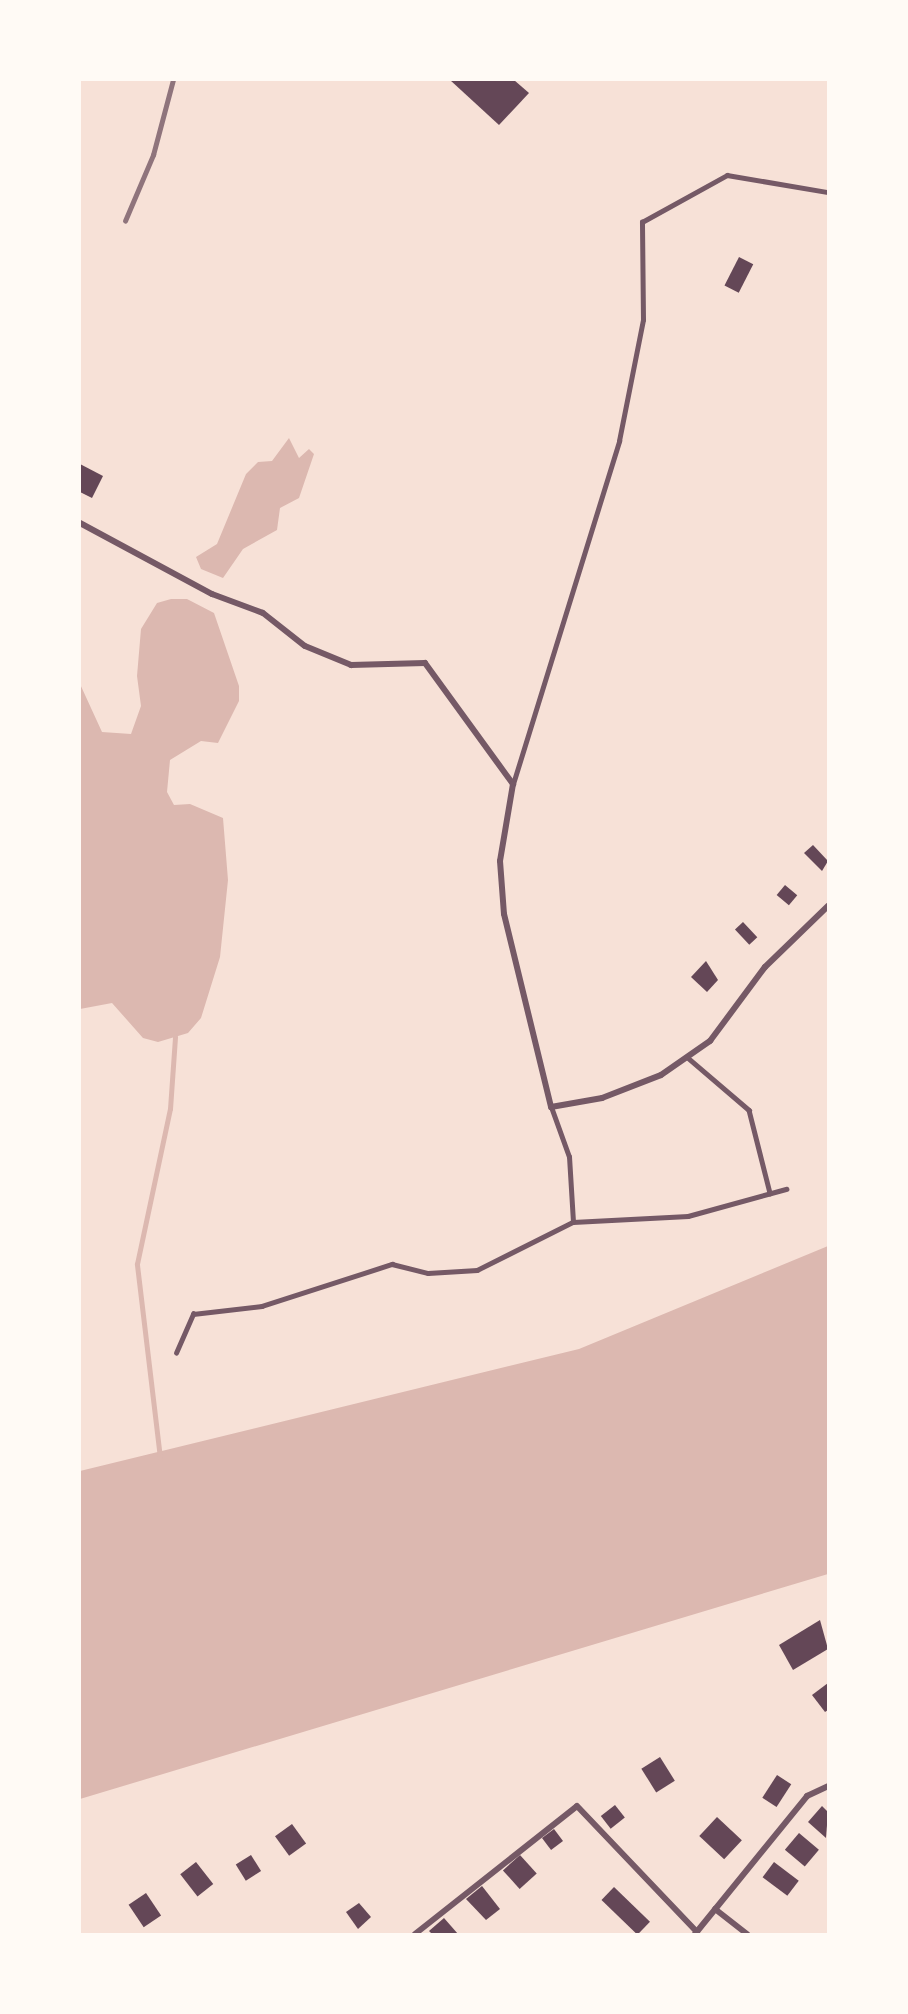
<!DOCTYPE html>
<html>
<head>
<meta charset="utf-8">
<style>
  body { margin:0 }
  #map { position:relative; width:908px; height:2014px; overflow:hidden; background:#f7e1d7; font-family:Mulish,sans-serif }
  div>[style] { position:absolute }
  .water>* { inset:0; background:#dcb8b0 }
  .stream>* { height:4.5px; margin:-2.25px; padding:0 2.25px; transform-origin:2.25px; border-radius:2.25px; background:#dcb8b0 }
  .building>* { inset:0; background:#644757; transform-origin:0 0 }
  .service>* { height:4.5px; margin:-2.25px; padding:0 2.25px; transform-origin:2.25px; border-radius:2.25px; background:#755966 }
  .minor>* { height:6px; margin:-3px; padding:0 3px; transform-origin:3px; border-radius:3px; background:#755966 }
  .rail>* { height:4.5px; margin:-2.25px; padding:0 2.25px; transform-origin:2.25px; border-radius:2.25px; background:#8f747c }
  span { translate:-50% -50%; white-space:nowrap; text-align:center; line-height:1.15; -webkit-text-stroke:4.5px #fffaf5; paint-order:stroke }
  .frame { position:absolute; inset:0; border:81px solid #fffaf5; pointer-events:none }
</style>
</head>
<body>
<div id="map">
  <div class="water">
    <i style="clip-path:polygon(289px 438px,299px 458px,309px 449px,314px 454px,299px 498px,280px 508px,277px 530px,243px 549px,223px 578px,201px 569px,196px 557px,217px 544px,246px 474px,258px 462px,272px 461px)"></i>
    <i style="clip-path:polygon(171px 599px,187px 599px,214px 613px,239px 686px,239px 701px,218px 743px,201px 741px,170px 760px,167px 792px,174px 805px,190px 804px,223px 818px,228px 880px,220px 957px,201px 1018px,188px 1033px,158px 1042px,143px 1038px,112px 1003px,80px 1009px,80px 684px,102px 732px,131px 734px,141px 706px,137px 676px,141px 629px,157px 603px)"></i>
    <i style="clip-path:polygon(828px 1246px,828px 1574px,80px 1799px,80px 1471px,579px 1349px)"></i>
  </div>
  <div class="stream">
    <i style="left:160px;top:1458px;width:195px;rotate:-96.8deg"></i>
    <i style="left:137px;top:1264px;width:158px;rotate:-78deg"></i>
    <i style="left:170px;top:1109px;width:72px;rotate:-86deg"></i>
  </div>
  <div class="building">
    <i style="clip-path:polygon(450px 80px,514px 80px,529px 93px,499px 125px)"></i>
    <i style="left:739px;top:257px;width:16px;height:32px;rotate:27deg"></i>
    <i style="clip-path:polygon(80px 464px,103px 476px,92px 498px,80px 492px)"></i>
    <i style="clip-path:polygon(813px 845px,828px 861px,822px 871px,804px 853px)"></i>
    <i style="left:785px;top:885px;width:16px;height:13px;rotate:40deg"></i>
    <i style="left:743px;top:922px;width:21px;height:11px;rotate:47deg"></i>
    <i style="clip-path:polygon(706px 961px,718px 980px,707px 992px,691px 977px)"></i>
    <i style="clip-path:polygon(820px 1620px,828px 1649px,793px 1670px,779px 1645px)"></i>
    <i style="clip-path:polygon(828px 1683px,828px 1710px,825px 1712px,812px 1695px)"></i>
    <i style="left:660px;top:1757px;width:28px;height:22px;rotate:58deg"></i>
    <i style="left:777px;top:1775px;width:17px;height:27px;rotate:33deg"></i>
    <i style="left:615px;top:1805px;width:16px;height:18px;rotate:52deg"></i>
    <i style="clip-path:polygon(822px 1806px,828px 1812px,826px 1838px,808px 1822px)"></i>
    <i style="left:717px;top:1817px;width:34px;height:26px;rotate:43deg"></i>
    <i style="left:292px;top:1824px;width:24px;height:21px;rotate:54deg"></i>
    <i style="left:554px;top:1829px;width:15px;height:15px;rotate:53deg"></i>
    <i style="left:799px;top:1833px;width:26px;height:22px;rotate:40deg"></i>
    <i style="left:251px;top:1855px;width:19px;height:18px;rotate:58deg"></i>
    <i style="left:520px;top:1855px;width:25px;height:23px;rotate:48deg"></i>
    <i style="left:196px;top:1862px;width:28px;height:20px;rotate:52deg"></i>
    <i style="left:774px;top:1862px;width:31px;height:19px;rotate:37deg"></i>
    <i style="clip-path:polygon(482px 1886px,500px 1909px,486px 1920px,466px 1899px)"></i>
    <i style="left:614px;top:1887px;width:50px;height:18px;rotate:44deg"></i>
    <i style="left:146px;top:1893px;width:27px;height:21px;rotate:56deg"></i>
    <i style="clip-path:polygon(359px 1903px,371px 1917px,358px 1929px,346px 1912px)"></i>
    <i style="clip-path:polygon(444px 1918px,458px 1934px,432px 1934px,429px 1931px)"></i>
  </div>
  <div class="service">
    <i style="left:513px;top:784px;width:359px;rotate:-72.8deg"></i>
    <i style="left:619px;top:441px;width:123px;rotate:-78.8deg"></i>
    <i style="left:643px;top:320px;width:98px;rotate:-90.6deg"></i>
    <i style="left:642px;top:222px;width:97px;rotate:-28.9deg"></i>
    <i style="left:727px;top:175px;width:102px;rotate:9.6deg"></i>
    <i style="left:687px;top:1057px;width:82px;rotate:40.5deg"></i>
    <i style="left:749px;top:1110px;width:86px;rotate:75.8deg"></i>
    <i style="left:573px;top:1222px;width:115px;rotate:-3deg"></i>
    <i style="left:688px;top:1216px;width:102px;rotate:-15.4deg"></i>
    <i style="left:176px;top:1353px;width:43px;rotate:-66.4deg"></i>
    <i style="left:193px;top:1314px;width:69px;rotate:-6.6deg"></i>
    <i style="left:262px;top:1306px;width:137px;rotate:-17.9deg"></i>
    <i style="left:392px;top:1264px;width:37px;rotate:14deg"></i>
    <i style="left:428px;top:1273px;width:49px;rotate:-3.5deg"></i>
    <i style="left:477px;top:1270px;width:107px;rotate:-26.6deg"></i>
    <i style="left:573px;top:1222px;width:65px;rotate:-93.5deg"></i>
    <i style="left:569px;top:1157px;width:53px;rotate:-109.8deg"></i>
  </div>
  <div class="minor">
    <i style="left:80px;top:523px;width:150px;rotate:28.3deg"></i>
    <i style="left:212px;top:594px;width:54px;rotate:20.4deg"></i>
    <i style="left:263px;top:613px;width:53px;rotate:38.2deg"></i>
    <i style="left:305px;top:646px;width:50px;rotate:22.4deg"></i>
    <i style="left:351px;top:665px;width:74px;rotate:-1.5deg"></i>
    <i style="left:425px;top:663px;width:150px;rotate:54deg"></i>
    <i style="left:513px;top:784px;width:78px;rotate:99.6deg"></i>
    <i style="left:500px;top:861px;width:53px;rotate:85.7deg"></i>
    <i style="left:504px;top:914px;width:199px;rotate:76.3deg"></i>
    <i style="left:551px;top:1107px;width:52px;rotate:-10deg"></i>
    <i style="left:602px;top:1098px;width:63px;rotate:-21.3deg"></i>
    <i style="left:661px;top:1075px;width:60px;rotate:-34.8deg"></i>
    <i style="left:710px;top:1041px;width:92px;rotate:-53.4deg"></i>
    <i style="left:765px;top:967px;width:88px;rotate:-44.1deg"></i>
    <i style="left:715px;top:1909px;width:41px;rotate:38deg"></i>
    <i style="left:415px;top:1934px;width:206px;rotate:-38.3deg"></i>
    <i style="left:577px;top:1806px;width:174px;rotate:46.4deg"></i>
    <i style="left:695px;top:1934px;width:178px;rotate:-50.9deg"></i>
    <i style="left:807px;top:1796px;width:23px;rotate:-25deg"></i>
  </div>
  <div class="rail">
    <i style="left:125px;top:221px;width:72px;rotate:-67deg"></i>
    <i style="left:153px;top:155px;width:78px;rotate:-75.1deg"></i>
  </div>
  <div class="frame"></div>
</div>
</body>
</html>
